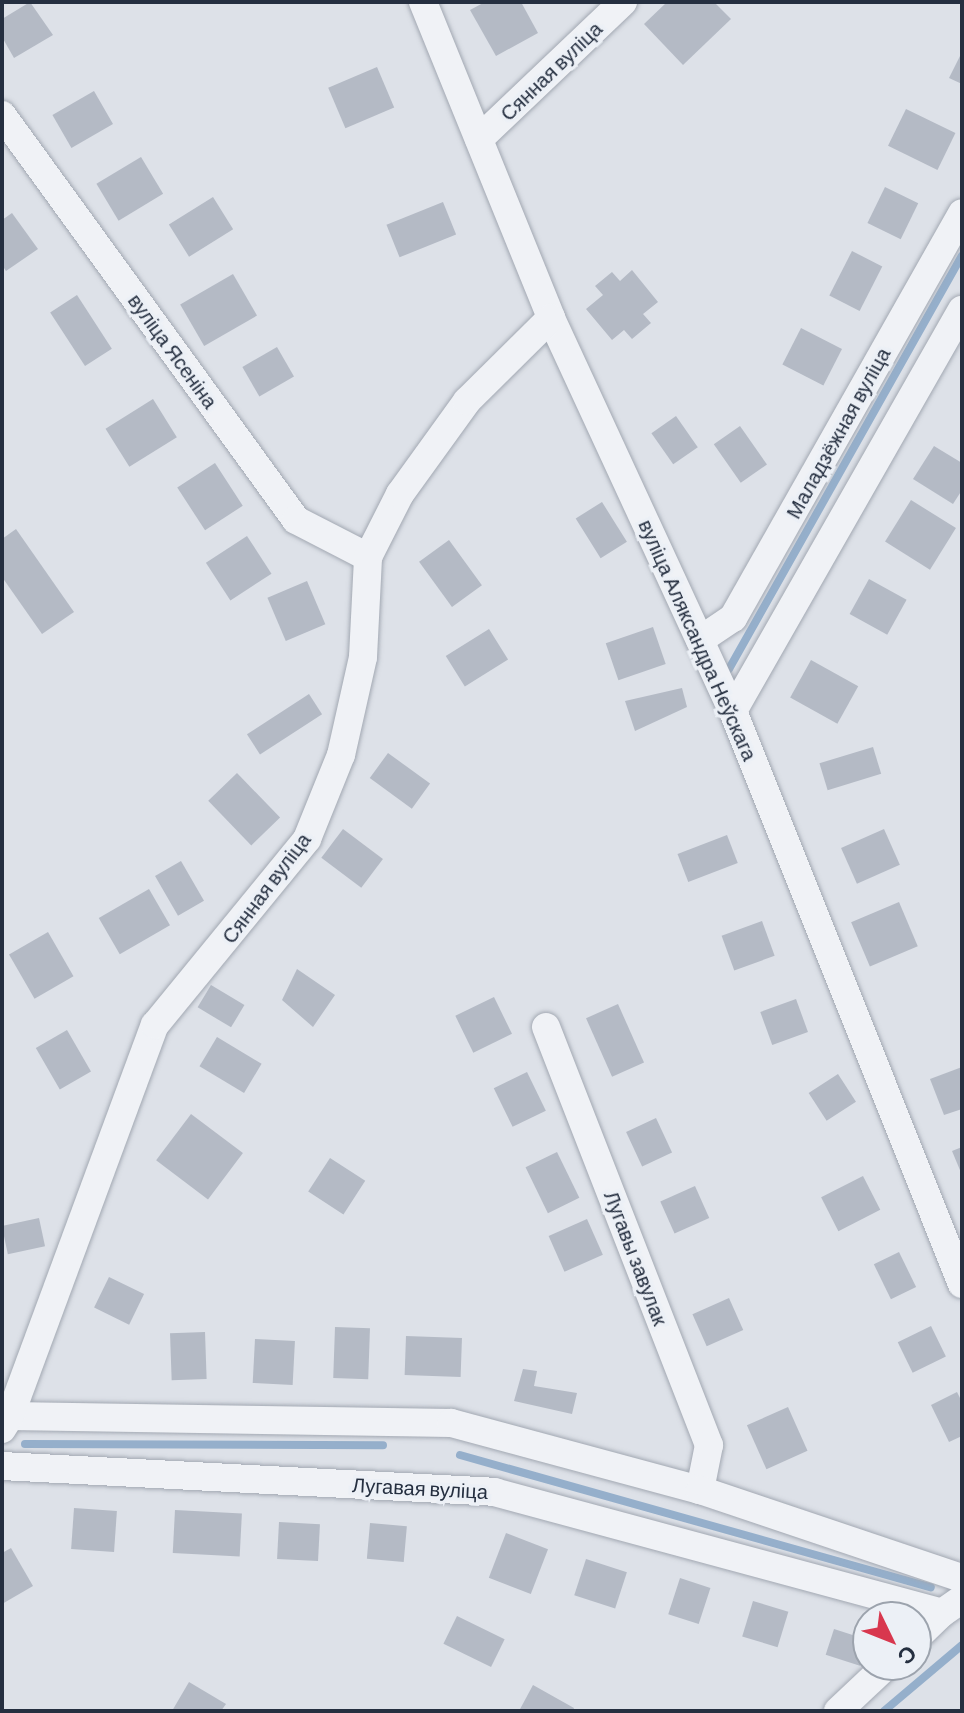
<!DOCTYPE html>
<html>
<head>
<meta charset="utf-8">
<style>
  body { margin:0 }
  #map { position:relative; width:964px; height:1713px; overflow:hidden; background:#dde1e8; font-family:Barlow,sans-serif }
  div>[style] { position:absolute }
  .stream>* { height:8px; margin:-4px; padding:0 4px; transform-origin:4px; border-radius:4px; background:#95afcb }
  .building>* { inset:0; background:#b4bac5; transform-origin:0 0 }
  .roads { filter:drop-shadow(0 0 2px #a2a8b2) drop-shadow(0 0 2px #a2a8b2) }
  .minor>* { height:28px; margin:-14px; padding:0 14px; transform-origin:14px; border-radius:14px; background:#f0f2f6 }
  span { translate:-50% -50%; white-space:nowrap; text-align:center; line-height:1.15; -webkit-text-stroke:7px #ecf0f6; paint-order:stroke }
  .street-label { font-size:20px; color:#252f40 }
  .frame { position:absolute; inset:0; border:4px solid #252f40; pointer-events:none }
  .north { position:absolute; left:852px; top:1601px; width:80px; height:80px; box-sizing:border-box; background:#ecf0f6; border:2px solid #9ca3ad; border-radius:50%; rotate:133deg; font-size:22px; font-weight:700; line-height:32px; text-align:center; color:#252f40 }
  .north::after { content:''; display:block; margin:auto; width:28px; height:36px; background:#d8374e; clip-path:polygon(50% 0,100% 100%,50% 72%,0 100%) }
</style>
</head>
<body>
<div id="map">
  <div class="stream">
    <i style="left:729px;top:669px;width:474px;rotate:-60.6deg"></i>
    <i style="left:25px;top:1444px;width:358px;rotate:0.2deg"></i>
    <i style="left:460px;top:1455px;width:489px;rotate:15.7deg"></i>
    <i style="left:884px;top:1711px;width:102px;rotate:-40.2deg"></i>
  </div>
  <div class="building">
    <i style="clip-path:polygon(30px 2px,53px 35px,14px 58px,2px 37px,2px 19px)"></i>
    <i style="clip-path:polygon(485px 2px,521px 2px,538px 33px,496px 56px,470px 10px)"></i>
    <i style="clip-path:polygon(667px 2px,714px 2px,731px 19px,683px 65px,644px 24px)"></i>
    <i style="clip-path:polygon(962px 52px,962px 84px,949px 78px)"></i>
    <i style="left:377px;top:67px;width:44px;height:53px;rotate:67deg"></i>
    <i style="left:94px;top:91px;width:38px;height:48px;rotate:60deg"></i>
    <i style="left:906px;top:109px;width:55px;height:41px;rotate:26deg"></i>
    <i style="left:141px;top:157px;width:43px;height:52px;rotate:59deg"></i>
    <i style="left:885px;top:187px;width:37px;height:40px;rotate:26deg"></i>
    <i style="left:213px;top:197px;width:38px;height:52px;rotate:58deg"></i>
    <i style="left:443px;top:202px;width:35px;height:61px;rotate:68deg"></i>
    <i style="clip-path:polygon(12px 213px,38px 249px,6px 271px,2px 265px,2px 220px)"></i>
    <i style="left:852px;top:251px;width:34px;height:50px;rotate:27deg"></i>
    <i style="clip-path:polygon(632px 270px,658px 302px,643px 314px,651px 323px,632px 339px,624px 330px,612px 340px,586px 309px,603px 295px,595px 286px,612px 272px,620px 281px)"></i>
    <i style="left:233px;top:274px;width:48px;height:61px;rotate:60deg"></i>
    <i style="left:77px;top:295px;width:64px;height:32px;rotate:57deg"></i>
    <i style="left:801px;top:328px;width:46px;height:41px;rotate:27deg"></i>
    <i style="left:277px;top:347px;width:34px;height:40px;rotate:60deg"></i>
    <i style="left:153px;top:399px;width:45px;height:56px;rotate:58deg"></i>
    <i style="left:676px;top:416px;width:38px;height:30px;rotate:55deg"></i>
    <i style="left:740px;top:426px;width:47px;height:32px;rotate:55deg"></i>
    <i style="clip-path:polygon(934px 446px,962px 463px,962px 490px,953px 504px,913px 479px)"></i>
    <i style="left:215px;top:463px;width:51px;height:45px;rotate:57deg"></i>
    <i style="left:911px;top:500px;width:53px;height:49px;rotate:32deg"></i>
    <i style="left:602px;top:502px;width:47px;height:31px;rotate:58deg"></i>
    <i style="clip-path:polygon(16px 529px,74px 612px,42px 634px,2px 577px,2px 539px)"></i>
    <i style="left:247px;top:536px;width:45px;height:49px;rotate:57deg"></i>
    <i style="left:449px;top:540px;width:56px;height:37px;rotate:54deg"></i>
    <i style="left:869px;top:579px;width:43px;height:40px;rotate:29deg"></i>
    <i style="left:307px;top:581px;width:47px;height:43px;rotate:67deg"></i>
    <i style="left:653px;top:627px;width:39px;height:50px;rotate:71deg"></i>
    <i style="left:489px;top:629px;width:36px;height:51px;rotate:58deg"></i>
    <i style="left:811px;top:660px;width:54px;height:43px;rotate:29deg"></i>
    <i style="clip-path:polygon(682px 688px,687px 707px,635px 731px,625px 701px)"></i>
    <i style="left:309px;top:694px;width:24px;height:74px;rotate:57deg"></i>
    <i style="left:873px;top:747px;width:28px;height:56px;rotate:73deg"></i>
    <i style="left:388px;top:753px;width:52px;height:31px;rotate:36deg"></i>
    <i style="left:237px;top:773px;width:62px;height:40px;rotate:46deg"></i>
    <i style="left:343px;top:829px;width:50px;height:36px;rotate:37deg"></i>
    <i style="left:884px;top:829px;width:39px;height:47px;rotate:66deg"></i>
    <i style="left:727px;top:835px;width:30px;height:53px;rotate:69deg"></i>
    <i style="left:181px;top:861px;width:46px;height:30px;rotate:60deg"></i>
    <i style="left:149px;top:889px;width:42px;height:58px;rotate:60deg"></i>
    <i style="left:899px;top:902px;width:48px;height:52px;rotate:67deg"></i>
    <i style="left:762px;top:921px;width:37px;height:43px;rotate:70deg"></i>
    <i style="left:48px;top:932px;width:51px;height:45px;rotate:60deg"></i>
    <i style="clip-path:polygon(297px 969px,335px 995px,313px 1027px,282px 1000px)"></i>
    <i style="left:211px;top:985px;width:39px;height:26px;rotate:31deg"></i>
    <i style="left:494px;top:997px;width:41px;height:43px;rotate:64deg"></i>
    <i style="left:796px;top:999px;width:35px;height:38px;rotate:70deg"></i>
    <i style="left:618px;top:1004px;width:64px;height:35px;rotate:66deg"></i>
    <i style="left:67px;top:1030px;width:48px;height:36px;rotate:60deg"></i>
    <i style="left:217px;top:1037px;width:52px;height:34px;rotate:31deg"></i>
    <i style="clip-path:polygon(962px 1067px,962px 1109px,944px 1115px,930px 1079px)"></i>
    <i style="left:527px;top:1072px;width:43px;height:37px;rotate:64deg"></i>
    <i style="left:838px;top:1074px;width:33px;height:35px;rotate:57deg"></i>
    <i style="left:191px;top:1114px;width:65px;height:58px;rotate:37deg"></i>
    <i style="left:656px;top:1118px;width:38px;height:33px;rotate:65deg"></i>
    <i style="clip-path:polygon(962px 1147px,962px 1175px,952px 1151px)"></i>
    <i style="left:557px;top:1152px;width:51px;height:35px;rotate:64deg"></i>
    <i style="left:330px;top:1158px;width:42px;height:40px;rotate:33deg"></i>
    <i style="left:863px;top:1176px;width:38px;height:47px;rotate:63deg"></i>
    <i style="left:695px;top:1186px;width:35px;height:38px;rotate:66deg"></i>
    <i style="left:39px;top:1218px;width:29px;height:38px;rotate:78deg"></i>
    <i style="left:587px;top:1219px;width:39px;height:42px;rotate:66deg"></i>
    <i style="left:899px;top:1252px;width:39px;height:28px;rotate:64deg"></i>
    <i style="left:109px;top:1277px;width:39px;height:34px;rotate:26deg"></i>
    <i style="left:729px;top:1298px;width:35px;height:40px;rotate:66deg"></i>
    <i style="left:931px;top:1326px;width:34px;height:37px;rotate:64deg"></i>
    <i style="left:335px;top:1327px;width:35px;height:51px;rotate:2deg"></i>
    <i style="left:205px;top:1332px;width:47px;height:35px;rotate:88deg"></i>
    <i style="left:406px;top:1336px;width:56px;height:39px;rotate:2deg"></i>
    <i style="left:255px;top:1339px;width:40px;height:44px;rotate:3deg"></i>
    <i style="clip-path:polygon(523px 1369px,537px 1371px,534px 1386px,577px 1393px,572px 1414px,514px 1401px)"></i>
    <i style="clip-path:polygon(957px 1392px,962px 1402px,962px 1436px,949px 1442px,931px 1405px)"></i>
    <i style="left:788px;top:1407px;width:48px;height:45px;rotate:66deg"></i>
    <i style="left:74px;top:1508px;width:43px;height:41px;rotate:4deg"></i>
    <i style="left:175px;top:1510px;width:67px;height:43px;rotate:3deg"></i>
    <i style="left:279px;top:1522px;width:41px;height:37px;rotate:3deg"></i>
    <i style="left:370px;top:1523px;width:37px;height:36px;rotate:5deg"></i>
    <i style="left:506px;top:1533px;width:45px;height:48px;rotate:21deg"></i>
    <i style="clip-path:polygon(11px 1548px,33px 1586px,2px 1604px,2px 1553px)"></i>
    <i style="left:586px;top:1559px;width:43px;height:38px;rotate:18deg"></i>
    <i style="left:680px;top:1578px;width:32px;height:38px;rotate:18deg"></i>
    <i style="left:753px;top:1601px;width:37px;height:37px;rotate:17deg"></i>
    <i style="left:457px;top:1616px;width:53px;height:31px;rotate:26deg"></i>
    <i style="left:834px;top:1629px;width:36px;height:27px;rotate:18deg"></i>
    <i style="clip-path:polygon(189px 1682px,226px 1704px,221px 1711px,172px 1711px)"></i>
    <i style="clip-path:polygon(533px 1685px,574px 1708px,573px 1711px,519px 1711px)"></i>
  </div>
  <div class="roads">
    <div class="minor">
      <i style="left:423px;top:2px;width:341px;rotate:67.9deg"></i>
      <i style="left:551px;top:318px;width:433px;rotate:65.2deg"></i>
      <i style="left:733px;top:711px;width:617px;rotate:68.22deg"></i>
      <i style="left:2px;top:115px;width:500px;rotate:54.02deg"></i>
      <i style="left:296px;top:520px;width:81px;rotate:27.2deg"></i>
      <i style="left:479px;top:139px;width:199px;rotate:-43.6deg"></i>
      <i style="left:700px;top:640px;width:40px;rotate:-34deg"></i>
      <i style="left:733px;top:618px;width:465px;rotate:-60.5deg"></i>
      <i style="left:733px;top:711px;width:462px;rotate:-60.3deg"></i>
      <i style="left:546px;top:1027px;width:449px;rotate:68.7deg"></i>
      <i style="left:709px;top:1445px;width:46px;rotate:101.3deg"></i>
      <i style="left:10px;top:1416px;width:441px;rotate:0.9deg"></i>
      <i style="left:451px;top:1423px;width:258px;rotate:15.1deg"></i>
      <i style="left:700px;top:1490px;width:276px;rotate:18.6deg"></i>
      <i style="left:2px;top:1429px;width:15px;rotate:-58deg"></i>
      <i style="left:10px;top:1416px;width:417px;rotate:-69.7deg"></i>
      <i style="left:155px;top:1025px;width:240px;rotate:-50.7deg"></i>
      <i style="left:307px;top:839px;width:91px;rotate:-68deg"></i>
      <i style="left:341px;top:755px;width:100px;rotate:-77.3deg"></i>
      <i style="left:363px;top:657px;width:100px;rotate:-87.1deg"></i>
      <i style="left:368px;top:557px;width:71px;rotate:-63.1deg"></i>
      <i style="left:400px;top:494px;width:115px;rotate:-54.2deg"></i>
      <i style="left:467px;top:401px;width:118px;rotate:-44.7deg"></i>
      <i style="left:2px;top:1466px;width:493px;rotate:3deg"></i>
      <i style="left:494px;top:1492px;width:464px;rotate:15.1deg"></i>
      <i style="left:942px;top:1613px;width:24px;rotate:-35deg"></i>
      <i style="left:916px;top:1638px;width:36px;rotate:-44deg"></i>
      <i style="left:838px;top:1711px;width:67px;rotate:-43.2deg"></i>
    </div>
  </div>
  <div class="street-label">
    <span style="left:551px;top:71px;rotate:-44deg">Сянная вуліца</span>
    <span style="left:173px;top:351px;rotate:54deg">вуліца Ясеніна</span>
    <span style="left:838px;top:433px;rotate:-61deg">Маладзёжная вуліца</span>
    <span style="left:698px;top:640px;rotate:66deg">вуліца Аляксандра Неўскага</span>
    <span style="left:266px;top:888px;rotate:-53deg">Сянная вуліца</span>
    <span style="left:636px;top:1258px;rotate:69deg">Лугавы завулак</span>
    <span style="left:420px;top:1488px;rotate:3deg">Лугавая вуліца</span>
  </div>
  <div class="frame"></div>
  <div class="north">С</div>
</div>
</body>
</html>
